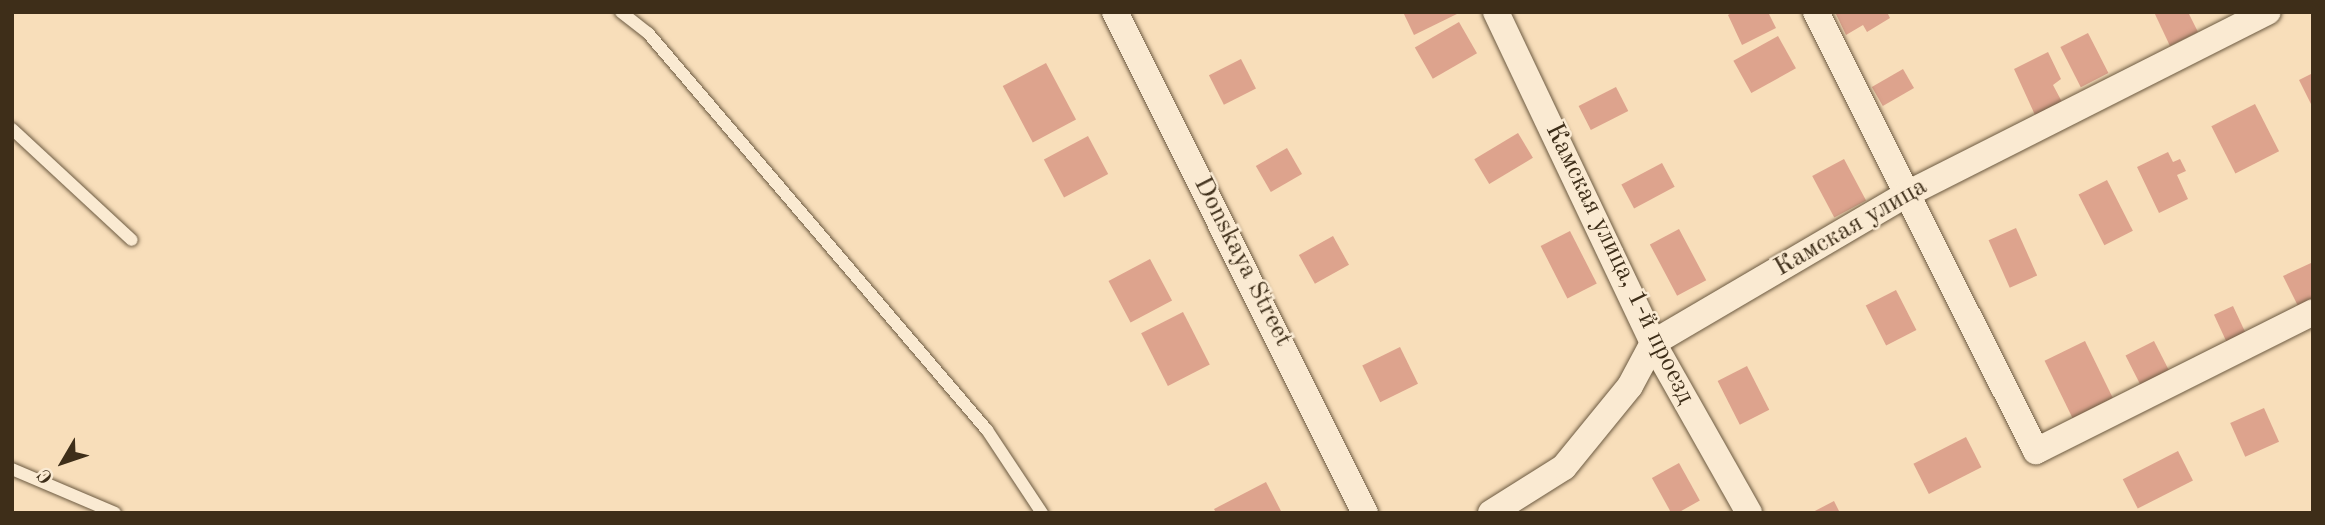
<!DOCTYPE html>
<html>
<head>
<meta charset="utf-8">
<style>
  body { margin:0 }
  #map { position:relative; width:2325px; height:525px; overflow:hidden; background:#f8deba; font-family:"Old Standard TT",serif }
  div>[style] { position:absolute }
  .building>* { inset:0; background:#dda38d; transform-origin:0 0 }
  .roads { filter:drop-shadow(0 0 2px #6c5a41) drop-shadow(0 0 2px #6c5a41) }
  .lane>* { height:12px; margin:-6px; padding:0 6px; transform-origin:6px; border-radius:6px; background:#faead2 }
  .street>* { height:26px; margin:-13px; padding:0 13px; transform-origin:13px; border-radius:13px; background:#faead2 }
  span { translate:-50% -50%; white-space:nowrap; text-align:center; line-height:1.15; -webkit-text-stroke:5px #faead2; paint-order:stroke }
  .street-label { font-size:26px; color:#3e2e19 }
  .frame { position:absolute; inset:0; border:14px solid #3e2e19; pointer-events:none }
  .north { position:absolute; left:28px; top:427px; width:70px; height:70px; -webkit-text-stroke:5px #faead2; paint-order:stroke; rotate:231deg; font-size:19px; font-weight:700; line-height:28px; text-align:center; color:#3e2e19 }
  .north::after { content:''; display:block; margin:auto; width:24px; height:32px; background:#3e2e19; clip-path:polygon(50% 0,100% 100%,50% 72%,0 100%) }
</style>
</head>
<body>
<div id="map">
  <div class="building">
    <i style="clip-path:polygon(1403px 12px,1461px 12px,1414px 35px)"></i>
    <i style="clip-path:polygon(1733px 12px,1768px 12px,1776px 28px,1742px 45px,1728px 15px)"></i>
    <i style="clip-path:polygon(1835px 12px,1887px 12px,1890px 18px,1867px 32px,1863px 25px,1846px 35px)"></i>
    <i style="clip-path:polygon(2154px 12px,2188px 12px,2198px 32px,2170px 46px)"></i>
    <i style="left:1459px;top:22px;width:36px;height:51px;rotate:60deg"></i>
    <i style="left:2088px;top:33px;width:45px;height:31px;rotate:63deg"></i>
    <i style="left:1778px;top:36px;width:37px;height:51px;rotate:61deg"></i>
    <i style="clip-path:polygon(2048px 52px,2061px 79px,2053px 85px,2062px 102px,2035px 115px,2014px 69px)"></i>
    <i style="left:1241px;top:59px;width:33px;height:36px;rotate:63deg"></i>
    <i style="left:1046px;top:63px;width:64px;height:49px;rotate:62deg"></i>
    <i style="left:1903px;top:69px;width:22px;height:36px;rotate:60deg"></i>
    <i style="clip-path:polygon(2313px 73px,2313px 108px,2299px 80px)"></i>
    <i style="left:1616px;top:87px;width:27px;height:42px;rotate:63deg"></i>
    <i style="left:2255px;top:104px;width:53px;height:49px;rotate:63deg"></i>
    <i style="left:1518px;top:133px;width:29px;height:51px;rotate:59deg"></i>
    <i style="left:1088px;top:136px;width:43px;height:50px;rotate:62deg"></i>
    <i style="left:1287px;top:148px;width:30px;height:36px;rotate:60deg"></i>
    <i style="clip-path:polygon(2168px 152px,2173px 162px,2180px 159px,2186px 171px,2177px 175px,2188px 199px,2159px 213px,2137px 167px)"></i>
    <i style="left:1844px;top:159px;width:47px;height:36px;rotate:62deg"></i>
    <i style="left:1662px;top:163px;width:27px;height:46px;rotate:62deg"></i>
    <i style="left:2107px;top:180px;width:57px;height:32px;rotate:63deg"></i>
    <i style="left:2016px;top:228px;width:52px;height:30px;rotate:66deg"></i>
    <i style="left:1679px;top:229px;width:58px;height:33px;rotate:62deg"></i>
    <i style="left:1570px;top:231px;width:59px;height:33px;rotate:63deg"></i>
    <i style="left:1333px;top:236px;width:33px;height:39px;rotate:61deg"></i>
    <i style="left:1150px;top:259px;width:47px;height:47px;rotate:62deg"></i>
    <i style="clip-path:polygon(2311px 263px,2313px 301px,2299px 308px,2283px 276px)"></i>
    <i style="left:1896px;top:290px;width:45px;height:34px;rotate:63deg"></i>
    <i style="left:2233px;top:306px;width:31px;height:21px;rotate:65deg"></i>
    <i style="left:1183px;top:312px;width:59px;height:47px;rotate:63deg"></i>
    <i style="left:2085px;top:341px;width:66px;height:45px;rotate:64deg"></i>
    <i style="left:2154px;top:341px;width:36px;height:32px;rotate:63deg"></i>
    <i style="left:1400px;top:347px;width:41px;height:42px;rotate:64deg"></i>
    <i style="left:1747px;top:366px;width:49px;height:33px;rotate:63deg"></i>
    <i style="left:2264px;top:408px;width:37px;height:37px;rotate:66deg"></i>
    <i style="left:1966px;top:437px;width:34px;height:59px;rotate:63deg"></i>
    <i style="left:2178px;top:451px;width:33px;height:62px;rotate:63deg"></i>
    <i style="left:1679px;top:463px;width:43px;height:31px;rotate:61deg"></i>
    <i style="clip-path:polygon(1266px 482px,1282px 513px,1216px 513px,1214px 509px)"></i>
    <i style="clip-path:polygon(1834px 501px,1840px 513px,1811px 513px)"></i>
  </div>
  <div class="roads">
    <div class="lane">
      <i style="left:621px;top:12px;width:34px;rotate:38deg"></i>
      <i style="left:648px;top:33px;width:522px;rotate:49.51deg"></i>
      <i style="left:987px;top:430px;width:100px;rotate:56.5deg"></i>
      <i style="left:12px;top:129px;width:163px;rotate:42.8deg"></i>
      <i style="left:12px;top:469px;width:112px;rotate:23.1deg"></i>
    </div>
    <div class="street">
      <i style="left:1115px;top:12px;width:560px;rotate:63.48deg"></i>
      <i style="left:1496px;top:12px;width:366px;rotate:64.6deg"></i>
      <i style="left:1653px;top:343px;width:195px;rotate:60.5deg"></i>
      <i style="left:1816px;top:12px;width:491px;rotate:63.4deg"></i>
      <i style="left:2036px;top:451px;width:310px;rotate:-26.6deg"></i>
      <i style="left:1491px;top:513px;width:86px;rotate:-32.2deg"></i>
      <i style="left:1564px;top:467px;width:104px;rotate:-50.8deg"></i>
      <i style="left:1630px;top:386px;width:49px;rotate:-61.9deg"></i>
      <i style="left:1653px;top:343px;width:294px;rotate:-30.4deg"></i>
      <i style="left:1907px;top:194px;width:404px;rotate:-26.8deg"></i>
    </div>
  </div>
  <div class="street-label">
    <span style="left:1851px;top:228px;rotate:-30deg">Камская улица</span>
    <span style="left:1242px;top:262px;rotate:63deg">Donskaya Street</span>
    <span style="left:1619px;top:264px;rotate:64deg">Камская улица, 1-й проезд</span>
  </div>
  <div class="frame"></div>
  <div class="north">С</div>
</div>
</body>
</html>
